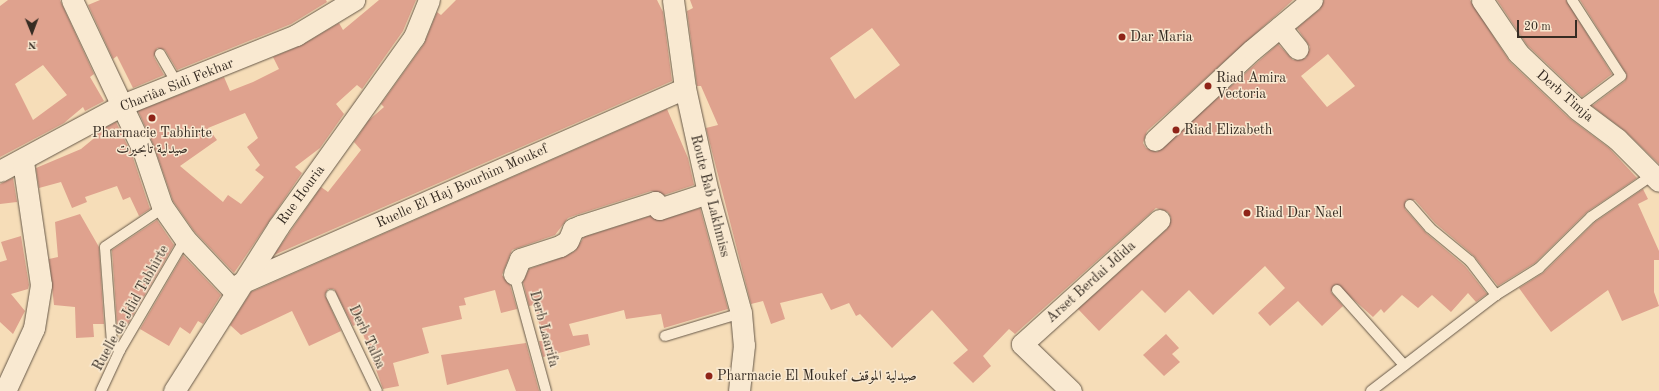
<!DOCTYPE html>
<html>
<head>
<meta charset="utf-8">
<style>
  body { margin:0 }
  #map { position:relative; width:1659px; height:391px; overflow:hidden; background:#f6ddb8; font-family:"Old Standard TT",Amiri,serif }
  div>[style] { position:absolute }
  .building>* { inset:0; background:#dfa28e }
  .roads { filter:drop-shadow(0 0 1px #665848) drop-shadow(0 0 1px #665848) }
  .lane>* { height:10px; margin:-5px; padding:0 5px; transform-origin:5px; border-radius:5px; background:#f9e9d1 }
  .street>* { height:21px; margin:-10.5px; padding:0 10.5px; transform-origin:10.5px; border-radius:10.5px; background:#f9e9d1 }
  .dots>* { width:11px; height:11px; translate:-50% -50%; box-sizing:border-box; border:2px solid #f9e9d1; border-radius:50% }
  span { translate:-50% -50%; white-space:nowrap; text-align:center; line-height:1.15; -webkit-text-stroke:3px #f9e9d1; paint-order:stroke }
  .poi-label { font-size:14px; color:#362c23 }
  .left { translate:0 -50%; text-align:left }
  .street-label { font-size:14px; color:#362c23 }
  .north { position:absolute; left:12px; top:12px; width:40px; height:40px; -webkit-text-stroke:3px #f9e9d1; paint-order:stroke; rotate:179deg; font-size:11px; font-weight:700; line-height:16px; text-align:center; color:#362c23 }
  .north::after { content:''; display:block; margin:auto; width:14px; height:18px; background:#362c23; clip-path:polygon(50% 0,100% 100%,50% 72%,0 100%) }
  .scale { position:absolute; left:1517px; top:20px; width:60px; height:18px; box-sizing:border-box; border:2px solid #362c23; border-top:0; padding-left:5px; font-size:12px; line-height:14px; white-space:nowrap; color:#362c23; -webkit-text-stroke:3px #f9e9d1; paint-order:stroke }
</style>
</head>
<body>
<div id="map">
  <div class="building">
    <i style="clip-path:polygon(evenodd,8px 0,60px 0,94px 74px,90px 77px,104px 101px,85px 111px,83px 107px,64px 123px,0 157px,0 6px,8px 0,43px 65px,67px 95px,33px 120px,15px 84px,43px 65px)"></i>
    <i style="clip-path:polygon(100px 0,326px 0,327px 2px,291px 24px,177px 70px,165px 50px,157px 48px,154px 57px,164px 75px,133px 88px,117px 56px,113px 59px,88px 5px)"></i>
    <i style="clip-path:polygon(evenodd,379px 0,416px 0,403px 31px,362px 89px,357px 85px,336px 104px,344px 114px,320px 148px,295px 167px,302px 173px,234px 273px,194px 231px,173px 201px,154px 146px,138px 111px,224px 77px,230px 91px,253px 82px,279px 69px,273px 57px,302px 45px,339px 23px,343px 30px,379px 0,245px 113px,258px 138px,247px 147px,260px 165px,255px 170px,264px 177px,241px 204px,228px 195px,223px 202px,180px 166px,217px 140px,208px 128px,245px 113px)"></i>
    <i style="clip-path:polygon(456px 0,657px 0,663px 12px,672px 81px,274px 255px,321px 187px,328px 192px,361px 150px,354px 142px,369px 120px,384px 107px,381px 104px,424px 44px,437px 12px,441px 15px)"></i>
    <i style="clip-path:polygon(evenodd,690px 0,1293px 0,1147px 131px,1143px 143px,1146px 148px,1157px 152px,1278px 44px,1293px 60px,1306px 58px,1310px 47px,1297px 28px,1320px 9px,1324px 0,1470px 0,1510px 62px,1569px 118px,1609px 148px,1637px 178px,1587px 212px,1535px 263px,1498px 286px,1474px 256px,1435px 223px,1415px 200px,1406px 200px,1405px 209px,1426px 233px,1465px 266px,1487px 294px,1476px 302px,1468px 293px,1451px 312px,1432px 295px,1418px 308px,1402px 295px,1384px 313px,1381px 309px,1373px 317px,1336px 284px,1331px 292px,1343px 306px,1322px 326px,1298px 301px,1270px 326px,1258px 313px,1285px 288px,1265px 266px,1213px 315px,1189px 290px,1165px 313px,1142px 290px,1099px 331px,1078px 309px,1167px 229px,1171px 218px,1168px 212px,1156px 208px,1015px 334px,1009px 329px,983px 356px,991px 366px,973px 383px,953px 363px,968px 350px,932px 310px,892px 348px,860px 314px,856px 316px,849px 303px,831px 310px,822px 293px,780px 303px,785px 319px,771px 324px,763px 301px,751px 304px,706px 128px,718px 125px,701px 86px,697px 86px,687px 11px,693px 8px,690px 0,872px 28px,900px 65px,855px 99px,830px 58px,872px 28px,690px 0,1328px 54px,1355px 86px,1327px 107px,1301px 76px,1328px 54px)"></i>
    <i style="clip-path:polygon(1497px 0,1566px 0,1612px 74px,1582px 97px,1527px 45px)"></i>
    <i style="clip-path:polygon(1580px 0,1659px 0,1659px 164px,1625px 131px,1592px 106px,1625px 81px,1627px 75px)"></i>
    <i style="clip-path:polygon(667px 109px,688px 158px,694px 185px,664px 195px,651px 191px,576px 215px,568px 218px,555px 235px,512px 250px,502px 275px,510px 285px,517px 309px,501px 313px,495px 290px,464px 298px,466px 305px,459px 306px,462px 319px,422px 328px,429px 353px,393px 363px,399px 386px,383px 389px,359px 323px,353px 326px,334px 289px,328px 289px,325px 295px,341px 331px,309px 346px,292px 311px,241px 335px,230px 325px,251px 292px)"></i>
    <i style="clip-path:polygon(116px 122px,132px 155px,150px 209px,139px 216px,130px 197px,123px 200px,117px 186px,85px 197px,87px 202px,72px 208px,61px 182px,39px 188px,36px 168px,81px 149px,98px 135px,97px 132px)"></i>
    <i style="clip-path:polygon(13px 178px,17px 202px,0 204px,0 184px)"></i>
    <i style="clip-path:polygon(1643px 189px,1648px 199px,1638px 204px,1659px 251px,1659px 260px,1654px 260px,1654px 292px,1659px 306px,1622px 321px,1608px 290px,1551px 332px,1519px 288px,1543px 273px,1595px 222px)"></i>
    <i style="clip-path:polygon(700px 208px,728px 309px,664px 328px,661px 314px,626px 319px,624px 310px,569px 324px,573px 336px,588px 334px,590px 345px,543px 357px,539px 341px,544px 341px,534px 305px,529px 306px,523px 282px,529px 269px,566px 256px,575px 251px,584px 237px,650px 216px,662px 220px)"></i>
    <i style="clip-path:polygon(80px 214px,99px 247px,104px 324px,93px 324px,94px 337px,76px 338px,75px 307px,54px 305px,49px 259px,58px 257px,55px 222px)"></i>
    <i style="clip-path:polygon(157px 220px,174px 245px,128px 324px,117px 324px,112px 250px)"></i>
    <i style="clip-path:polygon(21px 236px,29px 285px,28px 289px,11px 294px,25px 311px,13px 334px,0 322px,0 262px,7px 260px,1px 242px)"></i>
    <i style="clip-path:polygon(183px 255px,221px 295px,203px 324px,198px 321px,190px 334px,180px 327px,169px 346px,140px 329px)"></i>
    <i style="clip-path:polygon(1166px 334px,1179px 348px,1172px 354px,1180px 362px,1164px 376px,1143px 355px)"></i>
    <i style="clip-path:polygon(526px 343px,539px 391px,516px 391px,508px 369px,447px 385px,441px 355px)"></i>
  </div>
  <div class="roads">
    <div class="lane">
      <i style="left:1572px;top:0;width:90px;rotate:57.2deg"></i>
      <i style="left:1621px;top:76px;width:55px;rotate:143.1deg"></i>
      <i style="left:160px;top:54px;width:32px;rotate:60deg"></i>
      <i style="left:1410px;top:205px;width:30px;rotate:49deg"></i>
      <i style="left:1430px;top:228px;width:52px;rotate:39.5deg"></i>
      <i style="left:1470px;top:261px;width:43px;rotate:52.6deg"></i>
      <i style="left:514px;top:274px;width:121px;rotate:74.7deg"></i>
      <i style="left:1337px;top:290px;width:101px;rotate:48.2deg"></i>
      <i style="left:331px;top:295px;width:106px;rotate:64.4deg"></i>
      <i style="left:665px;top:336px;width:79px;rotate:-16.8deg"></i>
      <i style="left:120px;top:350px;width:11px;rotate:-139deg"></i>
      <i style="left:112px;top:343px;width:96px;rotate:-94.2deg"></i>
      <i style="left:105px;top:247px;width:70px;rotate:-33.9deg"></i>
      <i style="left:101px;top:391px;width:45px;rotate:-65.1deg"></i>
      <i style="left:120px;top:350px;width:129px;rotate:-59.6deg"></i>
      <i style="left:1371px;top:391px;width:158px;rotate:-37.5deg"></i>
      <i style="left:1496px;top:295px;width:51px;rotate:-32.1deg"></i>
      <i style="left:1539px;top:268px;width:73px;rotate:-44.4deg"></i>
      <i style="left:1591px;top:217px;width:73px;rotate:-34.3deg"></i>
    </div>
    <div class="street">
      <i style="left:72px;top:0;width:166px;rotate:64.7deg"></i>
      <i style="left:143px;top:150px;width:59px;rotate:71.3deg"></i>
      <i style="left:162px;top:206px;width:40px;rotate:55.1deg"></i>
      <i style="left:185px;top:239px;width:73px;rotate:46.7deg"></i>
      <i style="left:673px;top:0;width:89px;rotate:82.2deg"></i>
      <i style="left:685px;top:88px;width:107px;rotate:77.6deg"></i>
      <i style="left:708px;top:193px;width:124px;rotate:74.6deg"></i>
      <i style="left:741px;top:313px;width:32px;rotate:85deg"></i>
      <i style="left:744px;top:345px;width:46px;rotate:96.2deg"></i>
      <i style="left:1482px;top:0;width:64px;rotate:55.8deg"></i>
      <i style="left:1518px;top:53px;width:81px;rotate:43.5deg"></i>
      <i style="left:1577px;top:109px;width:50px;rotate:36.9deg"></i>
      <i style="left:1617px;top:139px;width:59px;rotate:45deg"></i>
      <i style="left:1280px;top:27px;width:28px;rotate:51deg"></i>
      <i style="left:1155px;top:140px;width:132px;rotate:-42.9deg"></i>
      <i style="left:1252px;top:50px;width:78px;rotate:-39.8deg"></i>
      <i style="left:0;top:171px;width:139px;rotate:-28.4deg"></i>
      <i style="left:122px;top:105px;width:188px;rotate:-21.9deg"></i>
      <i style="left:296px;top:35px;width:68px;rotate:-31.1deg"></i>
      <i style="left:514px;top:274px;width:16px;rotate:-68deg"></i>
      <i style="left:520px;top:259px;width:42px;rotate:-18deg"></i>
      <i style="left:560px;top:246px;width:9px;rotate:-32deg"></i>
      <i style="left:568px;top:241px;width:13px;rotate:-67deg"></i>
      <i style="left:573px;top:229px;width:8px;rotate:-23deg"></i>
      <i style="left:580px;top:226px;width:79px;rotate:-17.7deg"></i>
      <i style="left:655px;top:202px;width:8px;rotate:60deg"></i>
      <i style="left:659px;top:209px;width:52px;rotate:-18.1deg"></i>
      <i style="left:239px;top:284px;width:487px;rotate:-23.7deg"></i>
      <i style="left:5px;top:391px;width:69px;rotate:-65.3deg"></i>
      <i style="left:34px;top:328px;width:44px;rotate:-80.8deg"></i>
      <i style="left:41px;top:285px;width:125px;rotate:-98.3deg"></i>
      <i style="left:174px;top:391px;width:194px;rotate:-57.6deg"></i>
      <i style="left:278px;top:227px;width:234px;rotate:-54.4deg"></i>
      <i style="left:414px;top:37px;width:40px;rotate:-68deg"></i>
      <i style="left:1071px;top:391px;width:68px;rotate:-136.2deg"></i>
      <i style="left:1022px;top:344px;width:185px;rotate:-42.1deg"></i>
    </div>
  </div>
  <div class="dots">
    <i style="left:1122px;top:37px;background:#8f2418"></i>
    <i style="left:1208px;top:86px;background:#8f2418"></i>
    <i style="left:152px;top:118px;background:#8f2418"></i>
    <i style="left:1176px;top:130px;background:#8f2418"></i>
    <i style="left:1247px;top:213px;background:#8f2418"></i>
    <i style="left:709px;top:376px;background:#8f2418"></i>
  </div>
  <div class="poi-label">
    <span class="left" style="left:1130px;top:37px">Dar Maria</span>
    <span class="left" style="left:1216px;top:86px">Riad Amira<br>Vectoria</span>
    <span class="left" style="left:1184px;top:130px">Riad Elizabeth</span>
    <span style="left:152px;top:141px">Pharmacie Tabhirte<br>صيدلية تابحيرت</span>
    <span class="left" style="left:1255px;top:213px">Riad Dar Nael</span>
    <span class="left" style="left:717px;top:376px">Pharmacie El Moukef صيدلية الموقف</span>
  </div>
  <div class="street-label">
    <span style="left:177px;top:85px;rotate:-22deg">Chariâa Sidi Fekhar</span>
    <span style="left:1565px;top:96px;rotate:41deg">Derb Timja</span>
    <span style="left:462px;top:186px;rotate:-24deg">Ruelle El Haj Bourhim Moukef</span>
    <span style="left:301px;top:195px;rotate:-54deg">Rue Houria</span>
    <span style="left:710px;top:196px;rotate:76deg">Route Bab Lakhmiss</span>
    <span style="left:1091px;top:282px;rotate:-42deg">Arset Berdai Jdida</span>
    <span style="left:131px;top:308px;rotate:-61deg">Ruelle de Jdid Tabhirte</span>
    <span style="left:544px;top:329px;rotate:75deg">Derb Laarifa</span>
    <span style="left:367px;top:337px;rotate:65deg">Derb Talba</span>
  </div>
  <div class="north">N</div>
  <div class="scale">20 m</div>
</div>
</body>
</html>
